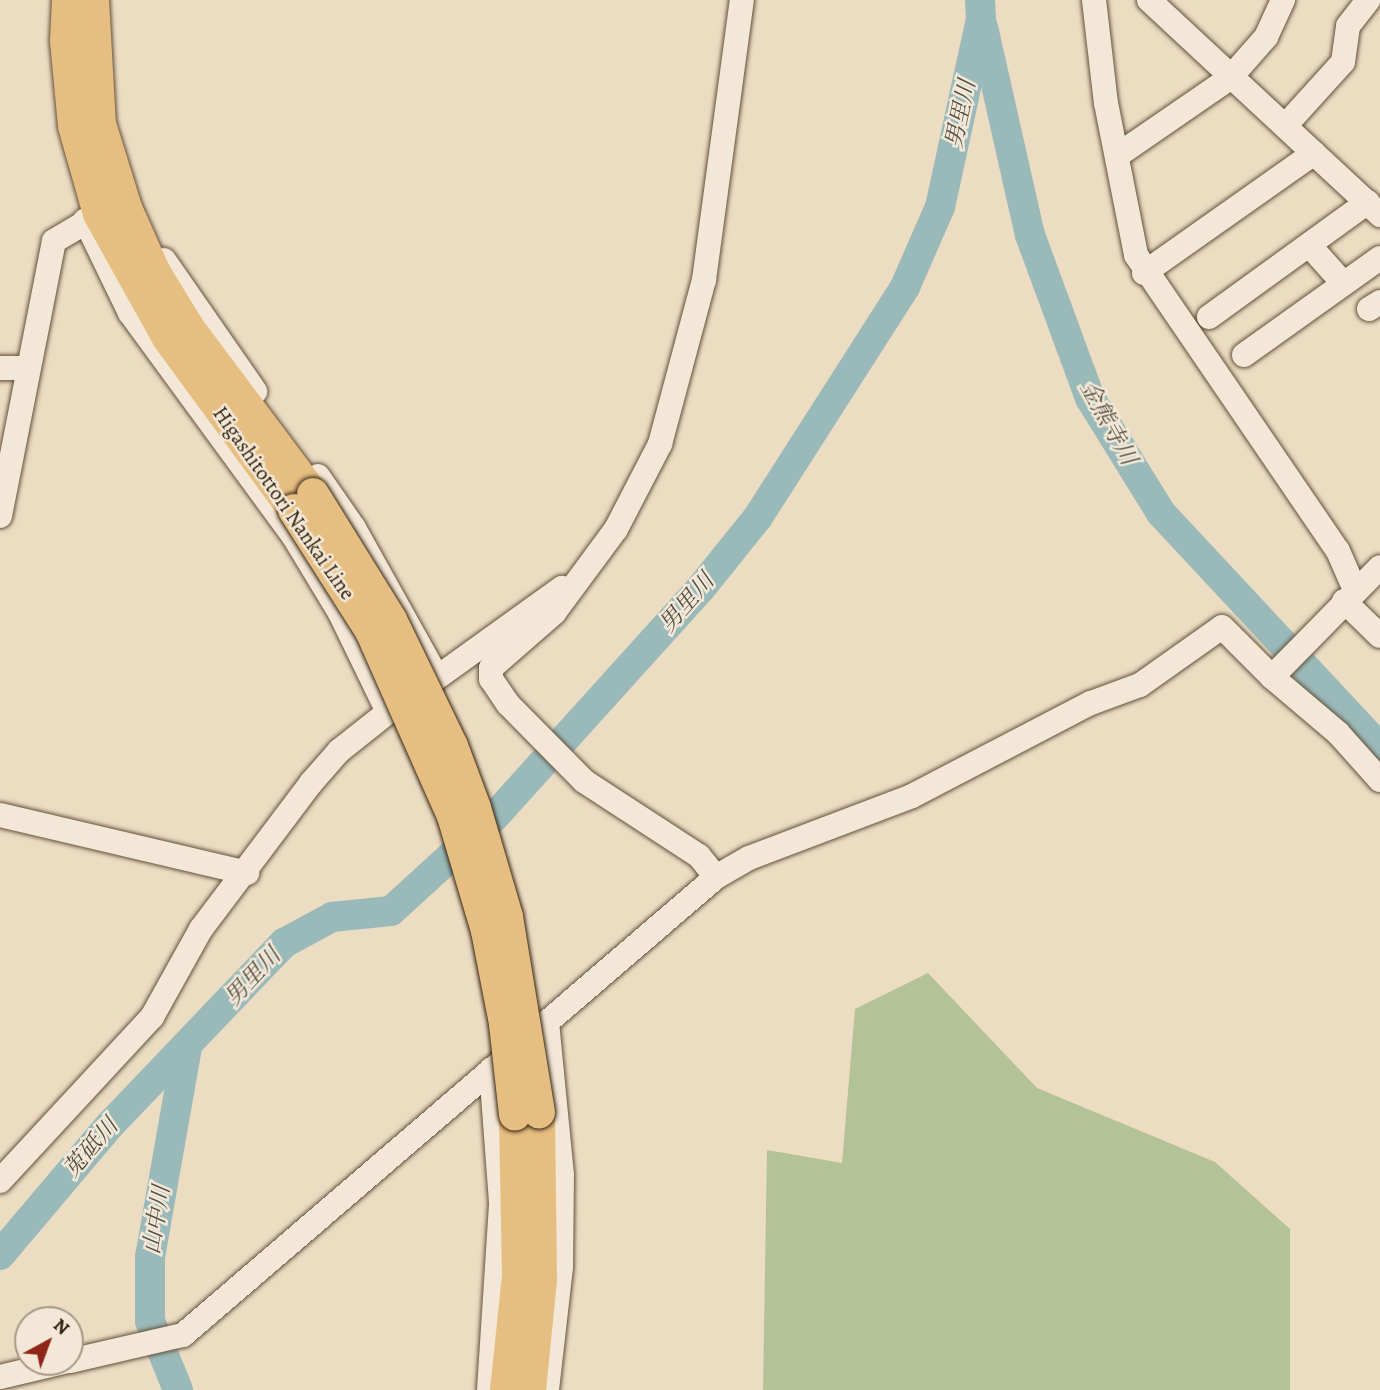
<!DOCTYPE html>
<html>
<head>
<meta charset="utf-8">
<style>
  body { margin:0 }
  #map { position:relative; width:1380px; height:1390px; overflow:hidden; background:#ecdcc2; font-family:Alegreya,"Noto Serif JP",serif }
  div>[style] { position:absolute }
  .green>* { inset:0; background:#b3c297 }
  .river>* { height:30px; margin:-15px; padding:0 15px; transform-origin:15px; border-radius:15px; background:#9ababa }
  .roads { filter:drop-shadow(0 0 2px #63513c) drop-shadow(0 0 2px #63513c) }
  .minor>* { height:24px; margin:-12px; padding:0 12px; transform-origin:12px; border-radius:12px; background:#f3e8d7 }
  .major>* { height:32px; margin:-16px; padding:0 16px; transform-origin:16px; border-radius:16px; background:#e6be81 }
  .bridges { filter:drop-shadow(0 0 2px #352310) drop-shadow(0 0 2px #352310) }
  .major-bridge>* { height:32px; margin:-16px; padding:0 16px; transform-origin:16px; border-radius:16px; background:#e6be81 }
  span { translate:-50% -50%; white-space:nowrap; text-align:center; line-height:1.15; -webkit-text-stroke:5px #f3e8d7; paint-order:stroke }
  .street-label { font-size:21px; color:#352310 }
  .water-label { font-size:23px; color:#535043; font-style:italic }
  .north { position:absolute; left:14px; top:1306px; width:70px; height:70px; box-sizing:border-box; background:#f3e8d7; border:2px solid #a79987; border-radius:50%; rotate:41deg; font-size:19px; font-weight:700; line-height:28px; text-align:center; color:#352310 }
  .north::after { content:''; display:block; margin:auto; width:24px; height:32px; background:#8f2418; clip-path:polygon(50% 0,100% 100%,50% 72%,0 100%) }
</style>
</head>
<body>
<div id="map">
  <div class="green">
    <i style="clip-path:polygon(928px 973px,1037px 1088px,1215px 1162px,1290px 1229px,1290px 1390px,763px 1390px,767px 1150px,842px 1163px,855px 1009px)"></i>
  </div>
  <div class="river">
    <i style="left:983px;top:27px;width:213px;rotate:77.3deg"></i>
    <i style="left:1030px;top:235px;width:174px;rotate:69.8deg"></i>
    <i style="left:1090px;top:398px;width:135px;rotate:58.3deg"></i>
    <i style="left:1161px;top:513px;width:321px;rotate:47deg"></i>
    <i style="left:0;top:1255px;width:170px;rotate:-49.8deg"></i>
    <i style="left:110px;top:1125px;width:252px;rotate:-46.3deg"></i>
    <i style="left:284px;top:943px;width:55px;rotate:-28.4deg"></i>
    <i style="left:332px;top:917px;width:59px;rotate:-5.8deg"></i>
    <i style="left:391px;top:911px;width:139px;rotate:-42.4deg"></i>
    <i style="left:494px;top:817px;width:309px;rotate:-47.9deg"></i>
    <i style="left:701px;top:588px;width:91px;rotate:-51.2deg"></i>
    <i style="left:758px;top:517px;width:273px;rotate:-57.4deg"></i>
    <i style="left:905px;top:287px;width:87px;rotate:-66.4deg"></i>
    <i style="left:940px;top:207px;width:192px;rotate:-77.7deg"></i>
    <i style="left:981px;top:19px;width:19px;rotate:-93deg"></i>
    <i style="left:178px;top:1390px;width:74px;rotate:-112.1deg"></i>
    <i style="left:150px;top:1321px;width:64px;rotate:-90deg"></i>
    <i style="left:150px;top:1257px;width:213px;rotate:-80deg"></i>
  </div>
  <div class="roads">
    <div class="minor">
      <i style="left:1094px;top:0;width:104px;rotate:83.4deg"></i>
      <i style="left:1106px;top:103px;width:155px;rotate:78.8deg"></i>
      <i style="left:1136px;top:255px;width:358px;rotate:55.7deg"></i>
      <i style="left:1338px;top:551px;width:43px;rotate:66.4deg"></i>
      <i style="left:1149px;top:0;width:316px;rotate:42.9deg"></i>
      <i style="left:1285px;top:126px;width:86px;rotate:-47.8deg"></i>
      <i style="left:1343px;top:62px;width:36px;rotate:-82deg"></i>
      <i style="left:1348px;top:26px;width:33px;rotate:-52deg"></i>
      <i style="left:1118px;top:155px;width:136px;rotate:-34.5deg"></i>
      <i style="left:1230px;top:78px;width:55px;rotate:-48.7deg"></i>
      <i style="left:1266px;top:37px;width:41px;rotate:-65.3deg"></i>
      <i style="left:1309px;top:245px;width:52px;rotate:48.1deg"></i>
      <i style="left:164px;top:260px;width:160px;rotate:55.2deg"></i>
      <i style="left:1144px;top:273px;width:208px;rotate:-35.2deg"></i>
      <i style="left:1369px;top:309px;width:13px;rotate:-32deg"></i>
      <i style="left:1209px;top:317px;width:196px;rotate:-35.9deg"></i>
      <i style="left:1244px;top:355px;width:167px;rotate:-35.5deg"></i>
      <i style="left:0;top:368px;width:27px"></i>
      <i style="left:318px;top:476px;width:63px;rotate:55.3deg"></i>
      <i style="left:354px;top:528px;width:171px;rotate:60.9deg"></i>
      <i style="left:0;top:516px;width:280px;rotate:-78.9deg"></i>
      <i style="left:54px;top:241px;width:51px;rotate:-30.6deg"></i>
      <i style="left:1344px;top:601px;width:50px;rotate:44.2deg"></i>
      <i style="left:1272px;top:677px;width:87px;rotate:40.3deg"></i>
      <i style="left:1338px;top:733px;width:63px;rotate:48.2deg"></i>
      <i style="left:424px;top:687px;width:170px;rotate:-35.7deg"></i>
      <i style="left:0;top:815px;width:254px;rotate:13.2deg"></i>
      <i style="left:716px;top:877px;width:27px;rotate:-129deg"></i>
      <i style="left:699px;top:856px;width:137px;rotate:-146.9deg"></i>
      <i style="left:584px;top:781px;width:108px;rotate:-134.6deg"></i>
      <i style="left:508px;top:704px;width:30px;rotate:-124deg"></i>
      <i style="left:491px;top:679px;width:11px;rotate:-90deg"></i>
      <i style="left:491px;top:668px;width:84px;rotate:-41.1deg"></i>
      <i style="left:554px;top:613px;width:104px;rotate:-53.6deg"></i>
      <i style="left:616px;top:529px;width:96px;rotate:-62.6deg"></i>
      <i style="left:660px;top:444px;width:170px;rotate:-75deg"></i>
      <i style="left:704px;top:280px;width:283px;rotate:-82.3deg"></i>
      <i style="left:0;top:1181px;width:224px;rotate:-47.2deg"></i>
      <i style="left:152px;top:1017px;width:101px;rotate:-60.9deg"></i>
      <i style="left:201px;top:929px;width:183px;rotate:-53deg"></i>
      <i style="left:311px;top:783px;width:43px;rotate:-48.8deg"></i>
      <i style="left:339px;top:751px;width:63px;rotate:-38.5deg"></i>
      <i style="left:388px;top:712px;width:110px;rotate:-115.9deg"></i>
      <i style="left:340px;top:613px;width:89px;rotate:-121.2deg"></i>
      <i style="left:294px;top:537px;width:278px;rotate:-126.2deg"></i>
      <i style="left:130px;top:313px;width:103px;rotate:-115.8deg"></i>
      <i style="left:70px;top:1361px;width:116px;rotate:-13deg"></i>
      <i style="left:183px;top:1335px;width:703px;rotate:-40.67deg"></i>
      <i style="left:716px;top:877px;width:38px;rotate:-30deg"></i>
      <i style="left:749px;top:858px;width:174px;rotate:-20.8deg"></i>
      <i style="left:912px;top:796px;width:202px;rotate:-27.5deg"></i>
      <i style="left:1091px;top:703px;width:52px;rotate:-20.2deg"></i>
      <i style="left:1140px;top:685px;width:100px;rotate:-35.3deg"></i>
      <i style="left:1222px;top:627px;width:71px;rotate:45deg"></i>
      <i style="left:1272px;top:677px;width:154px;rotate:-45.5deg"></i>
      <i style="left:0;top:1377px;width:66px;rotate:-13.2deg"></i>
      <i style="left:489px;top:1390px;width:188px;rotate:-86.3deg"></i>
      <i style="left:501px;top:1202px;width:133px;rotate:-94.3deg"></i>
      <i style="left:547px;top:1390px;width:124px;rotate:-83.5deg"></i>
      <i style="left:561px;top:1267px;width:92px;rotate:-89.4deg"></i>
      <i style="left:562px;top:1175px;width:154px;rotate:-95.6deg"></i>
    </div>
    <div class="major">
      <i style="left:68px;top:0;width:41px;rotate:92.8deg"></i>
      <i style="left:66px;top:41px;width:85px;rotate:84.6deg"></i>
      <i style="left:74px;top:126px;width:91px;rotate:74.1deg"></i>
      <i style="left:99px;top:214px;width:142px;rotate:60.9deg"></i>
      <i style="left:168px;top:338px;width:213px;rotate:53.8deg"></i>
      <i style="left:93px;top:0;width:124px;rotate:86.8deg"></i>
      <i style="left:100px;top:124px;width:88px;rotate:72.8deg"></i>
      <i style="left:126px;top:208px;width:69px;rotate:66deg"></i>
      <i style="left:154px;top:271px;width:66px;rotate:58.7deg"></i>
      <i style="left:188px;top:327px;width:209px;rotate:53.2deg"></i>
      <i style="left:506px;top:1390px;width:116px;rotate:-84deg"></i>
      <i style="left:518px;top:1275px;width:161px;rotate:-91.1deg"></i>
      <i style="left:530px;top:1390px;width:112px;rotate:-84.3deg"></i>
      <i style="left:541px;top:1279px;width:167px;rotate:-90.7deg"></i>
    </div>
  </div>
  <div class="bridges">
    <div class="major-bridge">
      <i style="left:313px;top:494px;width:148px;rotate:58.2deg"></i>
      <i style="left:391px;top:620px;width:140px;rotate:64.2deg"></i>
      <i style="left:452px;top:746px;width:66px;rotate:69.6deg"></i>
      <i style="left:475px;top:808px;width:114px;rotate:73.6deg"></i>
      <i style="left:507px;top:917px;width:198px;rotate:80.7deg"></i>
      <i style="left:294px;top:510px;width:143px;rotate:57.5deg"></i>
      <i style="left:371px;top:631px;width:202px;rotate:66.1deg"></i>
      <i style="left:453px;top:816px;width:120px;rotate:73.5deg"></i>
      <i style="left:487px;top:931px;width:95px;rotate:79deg"></i>
      <i style="left:505px;top:1024px;width:91px;rotate:83.7deg"></i>
    </div>
  </div>
  <div class="street-label">
    <span style="left:284px;top:503px;rotate:55deg">Higashitottori Nankai Line</span>
  </div>
  <div class="water-label">
    <span style="left:961px;top:114px;rotate:-78deg">男里川</span>
    <span style="left:1108px;top:423px;rotate:61deg">金熊寺川</span>
    <span style="left:687px;top:603px;rotate:-49deg">男里川</span>
    <span style="left:253px;top:977px;rotate:-47deg">男里川</span>
    <span style="left:91px;top:1148px;rotate:-49deg">莵砥川</span>
    <span style="left:157px;top:1220px;rotate:-81deg">山中川</span>
  </div>
  <div class="north">N</div>
</div>
</body>
</html>
